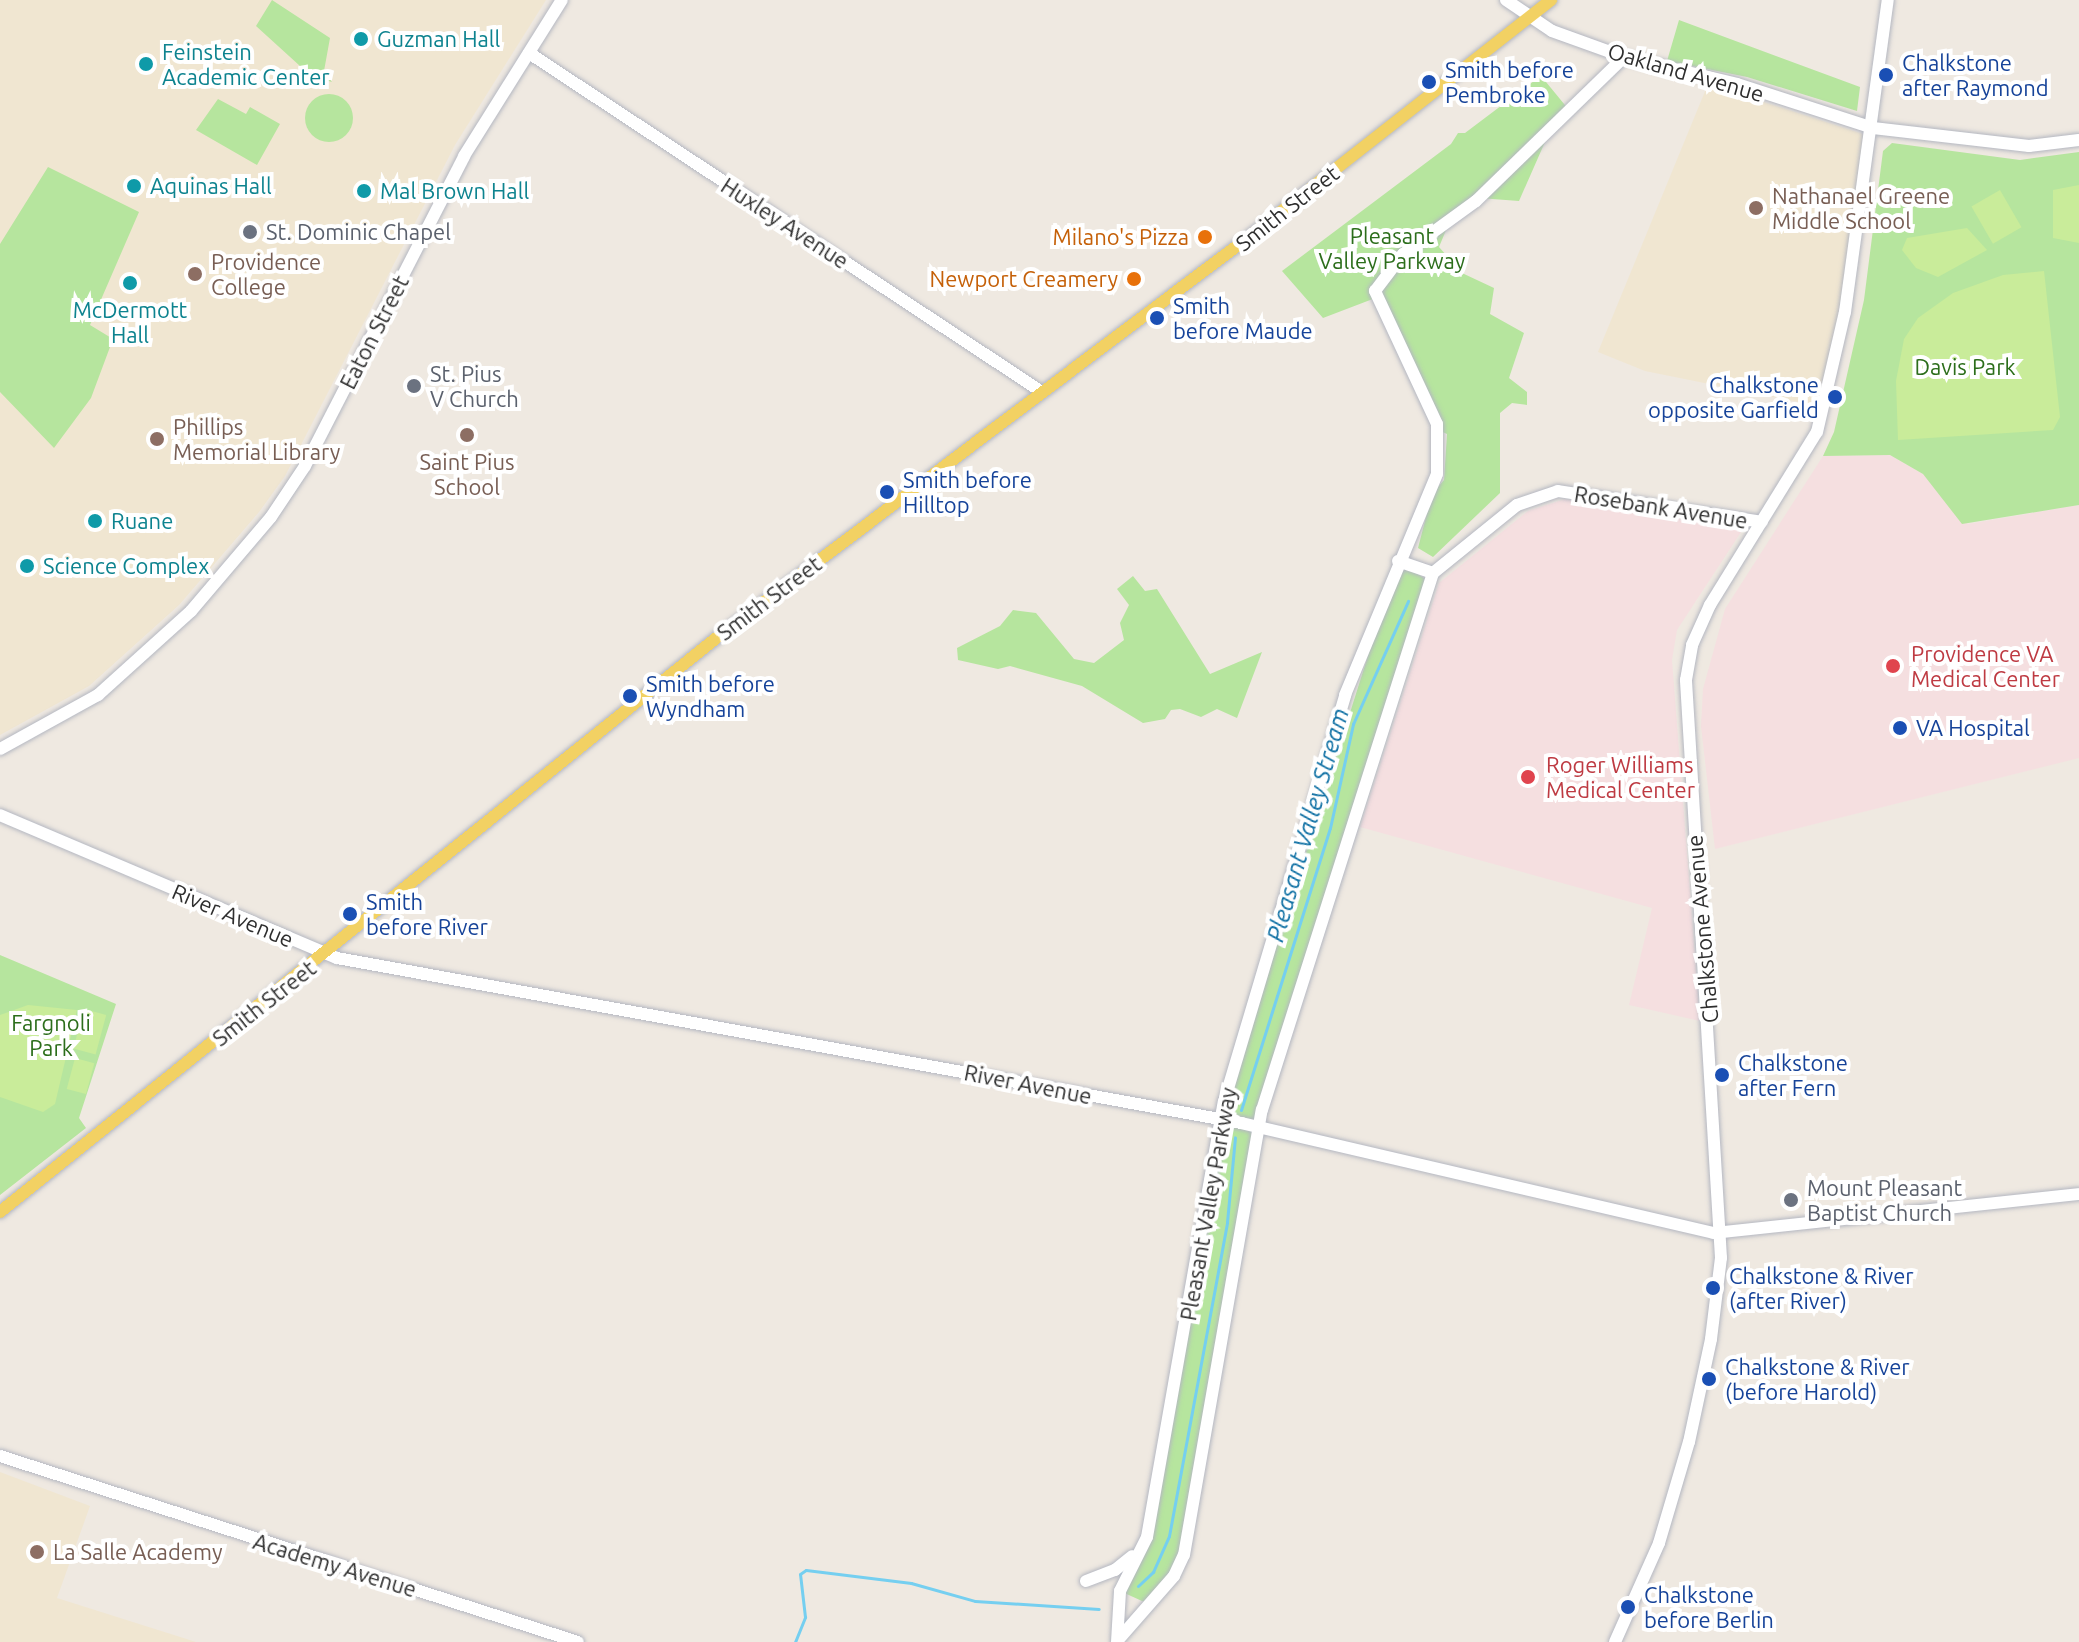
<!DOCTYPE html>
<html>
<head>
<meta charset="utf-8">
<style>
  body { margin:0 }
  #map { position:relative; width:2079px; height:1642px; overflow:hidden; background:#efe9e1; font-family:Ubuntu,sans-serif }
  div>[style] { position:absolute }
  .education>* { inset:0; background:#f0e6d1 }
  .medical>* { inset:0; background:#f5dfe0 }
  .green>* { inset:0; background:#b6e59e }
  .round { border-radius:50% }
  .pitch>* { inset:0; background:#c9ec9a; transform-origin:0 0 }
  .stream>* { height:3px; margin:-1.5px; padding:0 1.5px; transform-origin:1.5px; border-radius:1.5px; background:#75cff0 }
  .roads { filter:drop-shadow(0 0 2px #b4b7c1) drop-shadow(0 0 2px #b4b7c1) }
  .secondary>* { height:12px; margin:-6px; padding:0 6px; transform-origin:6px; border-radius:6px; background:#fff }
  .primary>* { height:12px; margin:-6px; padding:0 6px; transform-origin:6px; border-radius:6px; background:#f2d163 }
  .dots>* { width:22px; height:22px; translate:-50% -50%; box-sizing:border-box; border:4px solid #fff; border-radius:50% }
  span { translate:-50% -50%; white-space:nowrap; text-align:center; line-height:1.15; -webkit-text-stroke:8px #fff; paint-order:stroke }
  .culture-label { font-size:22px; color:#0d838f }
  .left { translate:0 -50%; text-align:left }
  .transit-label { font-size:22px; color:#164399 }
  .right { translate:-100% -50%; text-align:right }
  .street-label { font-size:22px; color:#2e2e2e }
  .education-label { font-size:22px; color:#785e54 }
  .worship-label { font-size:22px; color:#5b616d }
  .park-label { font-size:22px; color:#2c6e1b }
  .food-label { font-size:22px; color:#c56008 }
  .health-label { font-size:22px; color:#be3a42 }
  .water-label { font-size:24px; color:#0d6fa3; font-style:italic }
</style>
</head>
<body>
<div id="map">
  <div class="education">
    <i style="clip-path:polygon(0 0,546px 0,455px 145px,285px 476px,259px 512px,179px 605px,89px 686px,0 735px)"></i>
    <i style="clip-path:polygon(1708px 84px,1863px 134px,1846px 281px,1819px 406px,1645px 371px,1598px 352px)"></i>
    <i style="clip-path:polygon(0 1472px,90px 1506px,57px 1598px,196px 1642px,0 1642px)"></i>
  </div>
  <div class="medical">
    <i style="clip-path:polygon(1890px 455px,1923px 474px,1968px 524px,2079px 505px,2079px 758px,1715px 849px,1701px 726px,1703px 689px,1725px 609px,1823px 456px)"></i>
    <i style="clip-path:polygon(1565px 499px,1743px 529px,1677px 630px,1672px 660px,1700px 1021px,1629px 1005px,1652px 908px,1360px 827px,1439px 583px,1528px 511px)"></i>
  </div>
  <div class="green">
    <i style="clip-path:polygon(272px 0,330px 38px,324px 71px,332px 82px,311px 76px,256px 26px)"></i>
    <i style="clip-path:polygon(1679px 20px,1860px 87px,1857px 111px,1747px 77px,1667px 61px)"></i>
    <i style="clip-path:polygon(1537px 71px,1569px 110px,1552px 126px,1519px 201px,1479px 198px,1451px 218px,1439px 247px,1462px 273px,1494px 288px,1490px 314px,1524px 333px,1509px 378px,1527px 392px,1527px 405px,1512px 403px,1500px 413px,1500px 493px,1433px 557px,1418px 548px,1432px 494px,1444px 480px,1447px 434px,1438px 430px,1378px 297px,1323px 318px,1282px 271px,1451px 144px,1458px 133px,1465px 133px,1534px 81px)"></i>
    <i class="round" style="left:305px;top:94px;width:48px;height:48px"></i>
    <i style="clip-path:polygon(218px 99px,246px 114px,250px 107px,280px 124px,257px 165px,196px 130px)"></i>
    <i style="clip-path:polygon(1892px 143px,2020px 160px,2079px 152px,2079px 505px,1962px 524px,1923px 474px,1890px 455px,1823px 456px,1834px 432px,1864px 300px,1883px 151px)"></i>
    <i style="clip-path:polygon(48px 167px,139px 212px,90px 325px,113px 339px,91px 398px,54px 448px,0 392px,0 244px)"></i>
    <i style="clip-path:polygon(1398px 561px,1430px 582px,1259px 1127px,1180px 1567px,1151px 1603px,1142px 1601px,1120px 1591px,1145px 1552px,1221px 1120px)"></i>
    <i style="clip-path:polygon(1133px 576px,1145px 591px,1157px 589px,1210px 674px,1262px 652px,1237px 718px,1217px 709px,1201px 717px,1180px 709px,1171px 710px,1165px 719px,1143px 723px,1082px 686px,1010px 666px,998px 669px,958px 660px,957px 648px,1000px 626px,1013px 610px,1036px 613px,1074px 659px,1094px 663px,1124px 640px,1120px 623px,1129px 605px,1117px 589px)"></i>
    <i style="clip-path:polygon(0 955px,116px 1004px,79px 1118px,86px 1128px,0 1195px)"></i>
  </div>
  <div class="pitch">
    <i style="clip-path:polygon(2079px 185px,2079px 243px,2053px 238px,2053px 190px)"></i>
    <i style="left:2000px;top:190px;width:43px;height:33px;rotate:60deg"></i>
    <i style="clip-path:polygon(1967px 228px,1987px 250px,1938px 277px,1916px 268px,1902px 250px,1907px 238px)"></i>
    <i style="clip-path:polygon(2044px 271px,2060px 417px,2053px 430px,1898px 440px,1896px 381px,1904px 339px,1918px 318px,1953px 293px,2003px 275px)"></i>
    <i style="clip-path:polygon(28px 1005px,77px 1010px,55px 1104px,43px 1112px,0 1097px,0 1015px)"></i>
    <i style="left:84px;top:1009px;width:23px;height:41px;rotate:15deg"></i>
    <i style="left:75px;top:1058px;width:20px;height:32px;rotate:15deg"></i>
  </div>
  <div class="stream">
    <i style="left:1241px;top:1110px;width:296px;rotate:-72.5deg"></i>
    <i style="left:1330px;top:828px;width:107px;rotate:-77.5deg"></i>
    <i style="left:1353px;top:724px;width:135px;rotate:-65.9deg"></i>
    <i style="left:1138px;top:1586px;width:21px;rotate:-43deg"></i>
    <i style="left:1153px;top:1572px;width:39px;rotate:-66deg"></i>
    <i style="left:1169px;top:1536px;width:319px;rotate:-79.5deg"></i>
    <i style="left:1227px;top:1222px;width:85px;rotate:-84.6deg"></i>
    <i style="left:795px;top:1642px;width:27px;rotate:-68deg"></i>
    <i style="left:805px;top:1617px;width:43px;rotate:-96.6deg"></i>
    <i style="left:800px;top:1574px;width:7px;rotate:-34deg"></i>
    <i style="left:806px;top:1570px;width:106px;rotate:7.1deg"></i>
    <i style="left:911px;top:1583px;width:66px;rotate:15.7deg"></i>
    <i style="left:975px;top:1601px;width:124px;rotate:3.7deg"></i>
  </div>
  <div class="roads">
    <div class="secondary">
      <i style="left:1506px;top:0;width:55px;rotate:34deg"></i>
      <i style="left:1552px;top:31px;width:77px;rotate:19.9deg"></i>
      <i style="left:1624px;top:57px;width:116px;rotate:13.4deg"></i>
      <i style="left:1737px;top:84px;width:143px;rotate:17.9deg"></i>
      <i style="left:1873px;top:128px;width:157px;rotate:6.6deg"></i>
      <i style="left:2029px;top:146px;width:50px;rotate:-6.8deg"></i>
      <i style="left:529px;top:53px;width:615px;rotate:33.46deg"></i>
      <i style="left:1398px;top:561px;width:37px;rotate:19deg"></i>
      <i style="left:1433px;top:573px;width:108px;rotate:-39deg"></i>
      <i style="left:1517px;top:505px;width:43px;rotate:-18.9deg"></i>
      <i style="left:1558px;top:491px;width:206px;rotate:8.6deg"></i>
      <i style="left:0;top:749px;width:112px;rotate:-28.9deg"></i>
      <i style="left:98px;top:695px;width:125px;rotate:-42.1deg"></i>
      <i style="left:191px;top:611px;width:123px;rotate:-49.6deg"></i>
      <i style="left:271px;top:517px;width:61px;rotate:-56.3deg"></i>
      <i style="left:305px;top:466px;width:348px;rotate:-62.8deg"></i>
      <i style="left:464px;top:156px;width:184px;rotate:-57.9deg"></i>
      <i style="left:0;top:815px;width:366px;rotate:23deg"></i>
      <i style="left:337px;top:958px;width:919px;rotate:10.34deg"></i>
      <i style="left:1241px;top:1123px;width:486px;rotate:13.1deg"></i>
      <i style="left:1714px;top:1233px;width:367px;rotate:-6.1deg"></i>
      <i style="left:0;top:1456px;width:607px;rotate:17.84deg"></i>
      <i style="left:1086px;top:1581px;width:31px;rotate:-21deg"></i>
      <i style="left:1115px;top:1570px;width:22px;rotate:-39deg"></i>
      <i style="left:1118px;top:1640px;width:85px;rotate:-48.8deg"></i>
      <i style="left:1174px;top:1576px;width:23px;rotate:-65deg"></i>
      <i style="left:1184px;top:1555px;width:452px;rotate:-80.1deg"></i>
      <i style="left:1262px;top:1110px;width:564px;rotate:-72.34deg"></i>
      <i style="left:1117px;top:1642px;width:51px;rotate:-86.6deg"></i>
      <i style="left:1120px;top:1591px;width:60px;rotate:-63.4deg"></i>
      <i style="left:1147px;top:1537px;width:442px;rotate:-80deg"></i>
      <i style="left:1224px;top:1102px;width:425px;rotate:-73.4deg"></i>
      <i style="left:1345px;top:695px;width:239px;rotate:-67.4deg"></i>
      <i style="left:1437px;top:474px;width:50px;rotate:-90deg"></i>
      <i style="left:1437px;top:424px;width:147px;rotate:-115deg"></i>
      <i style="left:1375px;top:291px;width:46px;rotate:-52.9deg"></i>
      <i style="left:1403px;top:254px;width:90px;rotate:-36deg"></i>
      <i style="left:1476px;top:201px;width:206px;rotate:-44.2deg"></i>
      <i style="left:1615px;top:1642px;width:108px;rotate:-66deg"></i>
      <i style="left:1659px;top:1543px;width:105px;rotate:-73.5deg"></i>
      <i style="left:1689px;top:1442px;width:105px;rotate:-77.9deg"></i>
      <i style="left:1711px;top:1339px;width:82px;rotate:-83deg"></i>
      <i style="left:1721px;top:1258px;width:579px;rotate:-93.47deg"></i>
      <i style="left:1686px;top:680px;width:36px;rotate:-80deg"></i>
      <i style="left:1692px;top:645px;width:44px;rotate:-65.8deg"></i>
      <i style="left:1710px;top:605px;width:203px;rotate:-58.3deg"></i>
      <i style="left:1817px;top:432px;width:123px;rotate:-76.9deg"></i>
      <i style="left:1845px;top:312px;width:315px;rotate:-82.2deg"></i>
    </div>
    <div class="primary">
      <i style="left:0;top:1212px;width:928px;rotate:-38.7deg"></i>
      <i style="left:724px;top:632px;width:652px;rotate:-36.96deg"></i>
      <i style="left:1245px;top:240px;width:389px;rotate:-38.1deg"></i>
    </div>
  </div>
  <div class="dots">
    <i style="left:361px;top:39px;background:#0f9aa8"></i>
    <i style="left:146px;top:64px;background:#0f9aa8"></i>
    <i style="left:1886px;top:75px;background:#1a4fb4"></i>
    <i style="left:1429px;top:82px;background:#1a4fb4"></i>
    <i style="left:134px;top:186px;background:#0f9aa8"></i>
    <i style="left:364px;top:191px;background:#0f9aa8"></i>
    <i style="left:1756px;top:208px;background:#8d6e63"></i>
    <i style="left:250px;top:232px;background:#6b7280"></i>
    <i style="left:1205px;top:237px;background:#e8710a"></i>
    <i style="left:195px;top:274px;background:#8d6e63"></i>
    <i style="left:1134px;top:279px;background:#e8710a"></i>
    <i style="left:130px;top:283px;background:#0f9aa8"></i>
    <i style="left:1157px;top:318px;background:#1a4fb4"></i>
    <i style="left:414px;top:386px;background:#6b7280"></i>
    <i style="left:1835px;top:397px;background:#1a4fb4"></i>
    <i style="left:467px;top:435px;background:#8d6e63"></i>
    <i style="left:157px;top:439px;background:#8d6e63"></i>
    <i style="left:887px;top:492px;background:#1a4fb4"></i>
    <i style="left:95px;top:521px;background:#0f9aa8"></i>
    <i style="left:27px;top:566px;background:#0f9aa8"></i>
    <i style="left:1893px;top:666px;background:#e0444e"></i>
    <i style="left:630px;top:696px;background:#1a4fb4"></i>
    <i style="left:1900px;top:728px;background:#1a4fb4"></i>
    <i style="left:1528px;top:777px;background:#e0444e"></i>
    <i style="left:350px;top:914px;background:#1a4fb4"></i>
    <i style="left:1722px;top:1075px;background:#1a4fb4"></i>
    <i style="left:1791px;top:1200px;background:#6b7280"></i>
    <i style="left:1713px;top:1288px;background:#1a4fb4"></i>
    <i style="left:1709px;top:1379px;background:#1a4fb4"></i>
    <i style="left:37px;top:1552px;background:#8d6e63"></i>
    <i style="left:1628px;top:1607px;background:#1a4fb4"></i>
  </div>
  <div class="culture-label">
    <span class="left" style="left:377px;top:39px">Guzman Hall</span>
    <span class="left" style="left:162px;top:64px">Feinstein<br>Academic Center</span>
    <span class="left" style="left:150px;top:186px">Aquinas Hall</span>
    <span class="left" style="left:380px;top:191px">Mal Brown Hall</span>
    <span style="left:130px;top:322px">McDermott<br>Hall</span>
    <span class="left" style="left:111px;top:521px">Ruane</span>
    <span class="left" style="left:43px;top:566px">Science Complex</span>
  </div>
  <div class="transit-label">
    <span class="left" style="left:1902px;top:75px">Chalkstone<br>after Raymond</span>
    <span class="left" style="left:1445px;top:82px">Smith before<br>Pembroke</span>
    <span class="left" style="left:1173px;top:318px">Smith<br>before Maude</span>
    <span class="right" style="left:1819px;top:397px">Chalkstone<br>opposite Garfield</span>
    <span class="left" style="left:903px;top:492px">Smith before<br>Hilltop</span>
    <span class="left" style="left:646px;top:696px">Smith before<br>Wyndham</span>
    <span class="left" style="left:1916px;top:728px">VA Hospital</span>
    <span class="left" style="left:366px;top:914px">Smith<br>before River</span>
    <span class="left" style="left:1738px;top:1075px">Chalkstone<br>after Fern</span>
    <span class="left" style="left:1729px;top:1288px">Chalkstone &amp; River<br>(after River)</span>
    <span class="left" style="left:1725px;top:1379px">Chalkstone &amp; River<br>(before Harold)</span>
    <span class="left" style="left:1644px;top:1607px">Chalkstone<br>before Berlin</span>
  </div>
  <div class="street-label">
    <span style="left:1686px;top:72px;rotate:16deg">Oakland Avenue</span>
    <span style="left:1287px;top:208px;rotate:-38deg">Smith Street</span>
    <span style="left:785px;top:223px;rotate:33deg">Huxley Avenue</span>
    <span style="left:374px;top:332px;rotate:-63deg">Eaton Street</span>
    <span style="left:1661px;top:507px;rotate:9deg">Rosebank Avenue</span>
    <span style="left:769px;top:598px;rotate:-37deg">Smith Street</span>
    <span style="left:233px;top:915px;rotate:23deg">River Avenue</span>
    <span style="left:1702px;top:929px;rotate:-95deg">Chalkstone Avenue</span>
    <span style="left:264px;top:1003px;rotate:-38deg">Smith Street</span>
    <span style="left:1028px;top:1084px;rotate:11deg">River Avenue</span>
    <span style="left:1208px;top:1204px;rotate:-80deg">Pleasant Valley Parkway</span>
    <span style="left:335px;top:1565px;rotate:17deg">Academy Avenue</span>
  </div>
  <div class="education-label">
    <span class="left" style="left:1772px;top:208px">Nathanael Greene<br>Middle School</span>
    <span class="left" style="left:211px;top:274px">Providence<br>College</span>
    <span class="left" style="left:173px;top:439px">Phillips<br>Memorial Library</span>
    <span style="left:467px;top:474px">Saint Pius<br>School</span>
    <span class="left" style="left:53px;top:1552px">La Salle Academy</span>
  </div>
  <div class="worship-label">
    <span class="left" style="left:266px;top:232px">St. Dominic Chapel</span>
    <span class="left" style="left:430px;top:386px">St. Pius<br>V Church</span>
    <span class="left" style="left:1807px;top:1200px">Mount Pleasant<br>Baptist Church</span>
  </div>
  <div class="park-label">
    <span style="left:1392px;top:248px">Pleasant<br>Valley Parkway</span>
    <span style="left:1965px;top:367px">Davis Park</span>
    <span style="left:51px;top:1035px">Fargnoli<br>Park</span>
  </div>
  <div class="food-label">
    <span class="right" style="left:1189px;top:237px">Milano's Pizza</span>
    <span class="right" style="left:1118px;top:279px">Newport Creamery</span>
  </div>
  <div class="health-label">
    <span class="left" style="left:1911px;top:666px">Providence VA<br>Medical Center</span>
    <span class="left" style="left:1546px;top:777px">Roger Williams<br>Medical Center</span>
  </div>
  <div class="water-label">
    <span style="left:1308px;top:825px;rotate:-74deg">Pleasant Valley Stream</span>
  </div>
</div>
</body>
</html>
